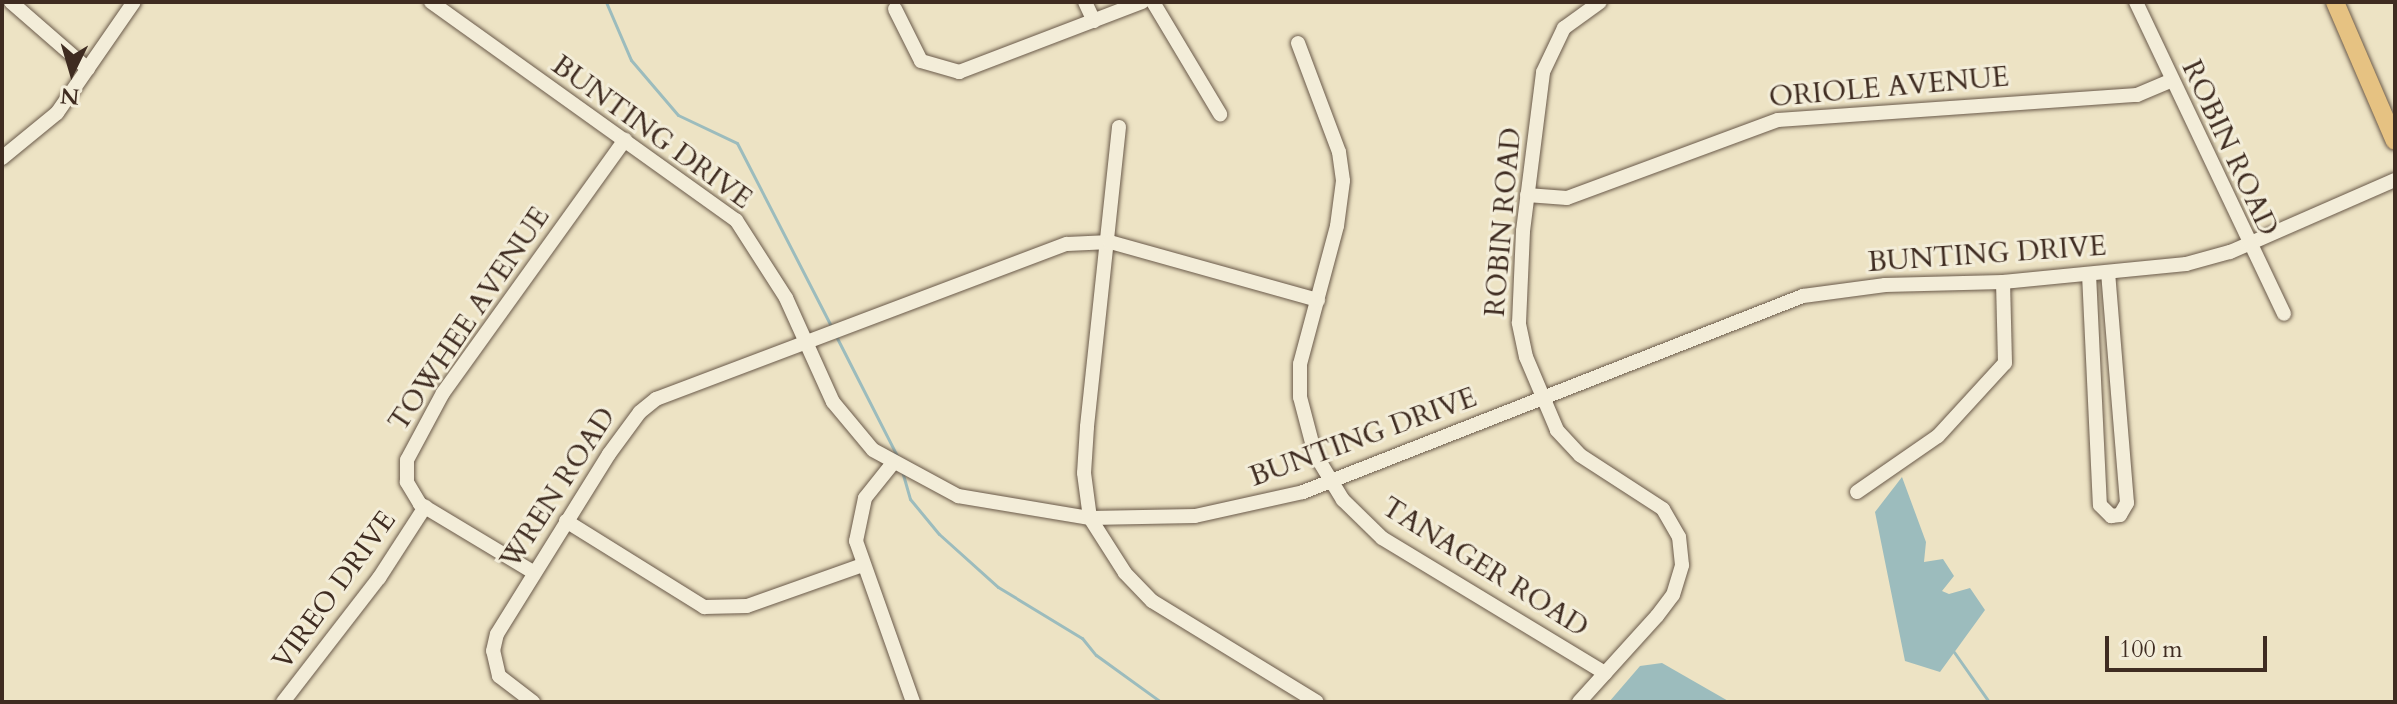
<!DOCTYPE html>
<html>
<head>
<meta charset="utf-8">
<style>
  body { margin:0 }
  #map { position:relative; width:2397px; height:704px; overflow:hidden; background:#ede3c4; font-family:Cardo,serif }
  div>[style] { position:absolute }
  .water>* { inset:0; background:#9cbcbd }
  .stream>* { height:3px; margin:-1.5px; padding:0 1.5px; transform-origin:1.5px; border-radius:1.5px; background:#9cbcbd }
  .roads { filter:drop-shadow(0 0 2px #6a5a4a) drop-shadow(0 0 2px #6a5a4a) }
  .minor>* { height:14px; margin:-7px; padding:0 7px; transform-origin:7px; border-radius:7px; background:#f3edd9 }
  .major>* { height:18px; margin:-9px; padding:0 9px; transform-origin:9px; border-radius:9px; background:#e6c282 }
  span { translate:-50% -50%; white-space:nowrap; text-align:center; line-height:1.15; -webkit-text-stroke:6px #f3edd9; paint-order:stroke }
  .street-label { font-size:28px; color:#3f2c21 }
  .frame { position:absolute; inset:0; border:4px solid #3f2c21; pointer-events:none }
  .north { position:absolute; left:32px; top:32px; width:80px; height:80px; -webkit-text-stroke:6px #f3edd9; paint-order:stroke; rotate:185deg; font-size:22px; font-weight:700; line-height:32px; text-align:center; color:#3f2c21 }
  .north::after { content:''; display:block; margin:auto; width:28px; height:36px; background:#3f2c21; clip-path:polygon(50% 0,100% 100%,50% 72%,0 100%) }
  .scale { position:absolute; left:2105px; top:636px; width:162px; height:36px; box-sizing:border-box; border:4px solid #3f2c21; border-top:0; padding-left:10px; font-size:24px; line-height:28px; white-space:nowrap; color:#3f2c21; -webkit-text-stroke:6px #f3edd9; paint-order:stroke }
</style>
</head>
<body>
<div id="map">
  <div class="water">
    <i style="clip-path:polygon(1902px 477px,1926px 542px,1924px 562px,1943px 559px,1954px 576px,1942px 591px,1949px 594px,1970px 588px,1985px 610px,1940px 672px,1905px 661px,1875px 512px)"></i>
    <i style="clip-path:polygon(1662px 663px,1730px 702px,1609px 702px,1640px 666px)"></i>
  </div>
  <div class="stream">
    <i style="left:606px;top:2px;width:63px;rotate:66.7deg"></i>
    <i style="left:631px;top:60px;width:72px;rotate:49.5deg"></i>
    <i style="left:678px;top:115px;width:65px;rotate:25.4deg"></i>
    <i style="left:737px;top:143px;width:208px;rotate:62.8deg"></i>
    <i style="left:837px;top:338px;width:132px;rotate:63deg"></i>
    <i style="left:902px;top:471px;width:29px;rotate:74deg"></i>
    <i style="left:910px;top:499px;width:45px;rotate:50.4deg"></i>
    <i style="left:939px;top:534px;width:79px;rotate:41.9deg"></i>
    <i style="left:998px;top:587px;width:98px;rotate:31.3deg"></i>
    <i style="left:1082px;top:638px;width:22px;rotate:51deg"></i>
    <i style="left:1096px;top:655px;width:80px;rotate:35.9deg"></i>
    <i style="left:1954px;top:652px;width:61px;rotate:55deg"></i>
  </div>
  <div class="roads">
    <div class="minor">
      <i style="left:11px;top:2px;width:102px;rotate:41deg"></i>
      <i style="left:431px;top:2px;width:375px;rotate:35.6deg"></i>
      <i style="left:736px;top:220px;width:93px;rotate:57.3deg"></i>
      <i style="left:786px;top:298px;width:114px;rotate:65.7deg"></i>
      <i style="left:833px;top:402px;width:62px;rotate:50.2deg"></i>
      <i style="left:873px;top:450px;width:97px;rotate:28.4deg"></i>
      <i style="left:958px;top:496px;width:134px;rotate:9.5deg"></i>
      <i style="left:1090px;top:518px;width:105px;rotate:-1.1deg"></i>
      <i style="left:1195px;top:516px;width:111px;rotate:-12.5deg"></i>
      <i style="left:1303px;top:492px;width:537px;rotate:-21.41deg"></i>
      <i style="left:1803px;top:296px;width:83px;rotate:-7.6deg"></i>
      <i style="left:1885px;top:285px;width:118px;rotate:-1.5deg"></i>
      <i style="left:2003px;top:282px;width:184px;rotate:-5.6deg"></i>
      <i style="left:2186px;top:264px;width:46px;rotate:-15.3deg"></i>
      <i style="left:2230px;top:252px;width:180px;rotate:-23.6deg"></i>
      <i style="left:1085px;top:2px;width:21px;rotate:65deg"></i>
      <i style="left:1153px;top:2px;width:131px;rotate:59.1deg"></i>
      <i style="left:2136px;top:2px;width:345px;rotate:64.6deg"></i>
      <i style="left:895px;top:9px;width:58px;rotate:63.4deg"></i>
      <i style="left:921px;top:61px;width:40px;rotate:16deg"></i>
      <i style="left:959px;top:72px;width:196px;rotate:-20.9deg"></i>
      <i style="left:1298px;top:43px;width:116px;rotate:69.4deg"></i>
      <i style="left:1339px;top:152px;width:29px;rotate:82deg"></i>
      <i style="left:1343px;top:181px;width:45px;rotate:97.6deg"></i>
      <i style="left:1337px;top:226px;width:143px;rotate:105deg"></i>
      <i style="left:1300px;top:364px;width:33px;rotate:90deg"></i>
      <i style="left:1300px;top:397px;width:59px;rotate:75.3deg"></i>
      <i style="left:1315px;top:454px;width:54px;rotate:58.7deg"></i>
      <i style="left:1343px;top:500px;width:54px;rotate:44.3deg"></i>
      <i style="left:1382px;top:538px;width:261px;rotate:31.2deg"></i>
      <i style="left:1119px;top:127px;width:302px;rotate:96.1deg"></i>
      <i style="left:1087px;top:427px;width:46px;rotate:93.7deg"></i>
      <i style="left:1084px;top:473px;width:45px;rotate:82.4deg"></i>
      <i style="left:1090px;top:518px;width:65px;rotate:57.5deg"></i>
      <i style="left:1125px;top:573px;width:39px;rotate:46deg"></i>
      <i style="left:1152px;top:601px;width:193px;rotate:31.5deg"></i>
      <i style="left:2px;top:158px;width:71px;rotate:-39.3deg"></i>
      <i style="left:57px;top:113px;width:135px;rotate:-55.3deg"></i>
      <i style="left:1527px;top:195px;width:40px;rotate:4.3deg"></i>
      <i style="left:1567px;top:198px;width:225px;rotate:-20.3deg"></i>
      <i style="left:1778px;top:120px;width:360px;rotate:-4deg"></i>
      <i style="left:2137px;top:95px;width:36px;rotate:-23deg"></i>
      <i style="left:2089px;top:274px;width:231px;rotate:87.3deg"></i>
      <i style="left:2100px;top:505px;width:16px;rotate:45deg"></i>
      <i style="left:2111px;top:516px;width:9px;rotate:-6deg"></i>
      <i style="left:2120px;top:515px;width:14px;rotate:-60deg"></i>
      <i style="left:2127px;top:503px;width:231px;rotate:-94.7deg"></i>
      <i style="left:893px;top:463px;width:45px;rotate:128.7deg"></i>
      <i style="left:865px;top:498px;width:44px;rotate:101.8deg"></i>
      <i style="left:856px;top:541px;width:171px;rotate:70.5deg"></i>
      <i style="left:1857px;top:492px;width:98px;rotate:-34.7deg"></i>
      <i style="left:1938px;top:436px;width:99px;rotate:-47.5deg"></i>
      <i style="left:2005px;top:363px;width:81px;rotate:-91.4deg"></i>
      <i style="left:566px;top:521px;width:163px;rotate:31.9deg"></i>
      <i style="left:704px;top:607px;width:43px;rotate:-1.3deg"></i>
      <i style="left:747px;top:606px;width:123px;rotate:-19.5deg"></i>
      <i style="left:533px;top:572px;width:132px;rotate:-149deg"></i>
      <i style="left:420px;top:504px;width:26px;rotate:-121deg"></i>
      <i style="left:407px;top:482px;width:22px;rotate:-90deg"></i>
      <i style="left:407px;top:460px;width:76px;rotate:-61.8deg"></i>
      <i style="left:443px;top:393px;width:312px;rotate:-54.3deg"></i>
      <i style="left:283px;top:702px;width:157px;rotate:-52.3deg"></i>
      <i style="left:379px;top:578px;width:85px;rotate:-57.1deg"></i>
      <i style="left:533px;top:702px;width:43px;rotate:-142.6deg"></i>
      <i style="left:499px;top:676px;width:26px;rotate:-103deg"></i>
      <i style="left:493px;top:651px;width:17px;rotate:-77deg"></i>
      <i style="left:497px;top:634px;width:212px;rotate:-58.1deg"></i>
      <i style="left:609px;top:454px;width:52px;rotate:-53.6deg"></i>
      <i style="left:640px;top:412px;width:21px;rotate:-39deg"></i>
      <i style="left:656px;top:399px;width:439px;rotate:-20.7deg"></i>
      <i style="left:1067px;top:244px;width:43px;rotate:-2.7deg"></i>
      <i style="left:1110px;top:242px;width:216px;rotate:15.6deg"></i>
      <i style="left:1579px;top:702px;width:116px;rotate:-47.8deg"></i>
      <i style="left:1657px;top:616px;width:26px;rotate:-53deg"></i>
      <i style="left:1673px;top:595px;width:31px;rotate:-73deg"></i>
      <i style="left:1682px;top:565px;width:28px;rotate:-96deg"></i>
      <i style="left:1679px;top:537px;width:32px;rotate:-120deg"></i>
      <i style="left:1663px;top:509px;width:99px;rotate:-147deg"></i>
      <i style="left:1580px;top:455px;width:34px;rotate:-133deg"></i>
      <i style="left:1557px;top:430px;width:79px;rotate:-113deg"></i>
      <i style="left:1526px;top:357px;width:35px;rotate:-102deg"></i>
      <i style="left:1519px;top:323px;width:92px;rotate:-87.5deg"></i>
      <i style="left:1523px;top:231px;width:160px;rotate:-82.8deg"></i>
      <i style="left:1543px;top:72px;width:49px;rotate:-64.5deg"></i>
      <i style="left:1564px;top:28px;width:44px;rotate:-35.8deg"></i>
    </div>
    <div class="major">
      <i style="left:2335px;top:2px;width:151px;rotate:66.7deg"></i>
    </div>
  </div>
  <div class="street-label">
    <span style="left:1889px;top:87px;rotate:-5deg">ORIOLE AVENUE</span>
    <span style="left:652px;top:132px;rotate:36deg">BUNTING DRIVE</span>
    <span style="left:2230px;top:148px;rotate:65deg">ROBIN ROAD</span>
    <span style="left:1503px;top:222px;rotate:-85deg">ROBIN ROAD</span>
    <span style="left:1987px;top:254px;rotate:-4deg">BUNTING DRIVE</span>
    <span style="left:469px;top:319px;rotate:-56deg">TOWHEE AVENUE</span>
    <span style="left:1363px;top:437px;rotate:-20deg">BUNTING DRIVE</span>
    <span style="left:558px;top:488px;rotate:-57deg">WREN ROAD</span>
    <span style="left:1485px;top:567px;rotate:32deg">TANAGER ROAD</span>
    <span style="left:334px;top:590px;rotate:-54deg">VIREO DRIVE</span>
  </div>
  <div class="frame"></div>
  <div class="north">N</div>
  <div class="scale">100 m</div>
</div>
</body>
</html>
